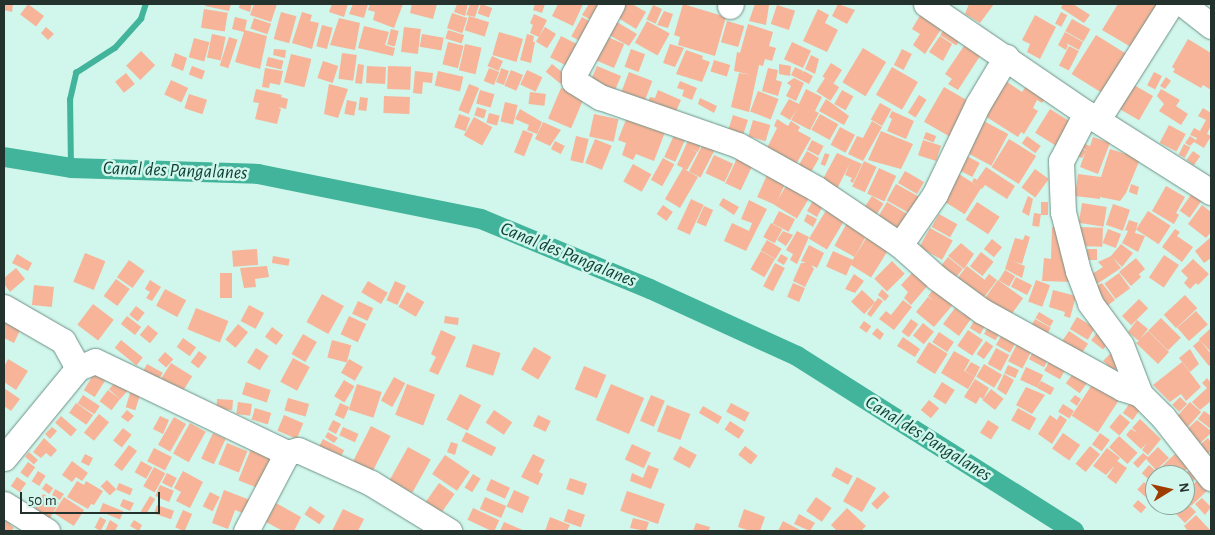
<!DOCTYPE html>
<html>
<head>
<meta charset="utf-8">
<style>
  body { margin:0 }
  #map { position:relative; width:1215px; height:535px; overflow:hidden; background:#d1f6eb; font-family:"Alegreya Sans",sans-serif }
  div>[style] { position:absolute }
  .stream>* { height:5.5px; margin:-2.75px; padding:0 2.75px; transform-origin:2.75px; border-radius:2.75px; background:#41b49b }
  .canal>* { height:20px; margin:-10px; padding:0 10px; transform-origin:10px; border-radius:10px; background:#41b49b }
  .building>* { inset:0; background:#f7b498; transform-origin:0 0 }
  .roads { filter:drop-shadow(0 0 1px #6e9187) drop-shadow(0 0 1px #6e9187) }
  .minor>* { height:25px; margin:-12.5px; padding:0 12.5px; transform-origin:12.5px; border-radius:12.5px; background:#fff }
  span { translate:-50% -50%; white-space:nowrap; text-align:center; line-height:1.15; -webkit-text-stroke:5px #d1f6eb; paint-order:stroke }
  .water-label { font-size:19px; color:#0b3f34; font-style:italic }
  .frame { position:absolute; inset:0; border:5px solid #24322e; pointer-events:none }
  .north { position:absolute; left:1145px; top:465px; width:50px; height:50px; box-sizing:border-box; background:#d1f6eb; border:1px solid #8ca89f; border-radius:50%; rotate:81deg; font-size:14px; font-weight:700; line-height:20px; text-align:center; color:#24322e }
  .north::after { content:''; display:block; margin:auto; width:18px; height:22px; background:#9f3c00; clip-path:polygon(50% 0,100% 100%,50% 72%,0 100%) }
  .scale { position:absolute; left:20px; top:492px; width:140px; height:22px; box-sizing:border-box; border:2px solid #24322e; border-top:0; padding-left:6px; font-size:15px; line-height:18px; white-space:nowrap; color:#24322e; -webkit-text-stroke:4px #d1f6eb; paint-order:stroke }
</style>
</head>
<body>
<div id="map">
  <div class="stream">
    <i style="left:71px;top:168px;width:68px;rotate:-90.8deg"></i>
    <i style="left:70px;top:100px;width:28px;rotate:-77deg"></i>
    <i style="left:76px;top:73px;width:46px;rotate:-32.7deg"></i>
    <i style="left:115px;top:48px;width:39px;rotate:-48deg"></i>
    <i style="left:141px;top:19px;width:16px;rotate:-72deg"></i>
  </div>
  <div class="canal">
    <i style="left:4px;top:157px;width:68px;rotate:9.3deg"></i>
    <i style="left:71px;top:168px;width:187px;rotate:1.8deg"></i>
    <i style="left:258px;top:174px;width:227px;rotate:11.4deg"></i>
    <i style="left:481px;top:219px;width:183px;rotate:22.5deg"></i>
    <i style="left:650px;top:289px;width:162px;rotate:24.5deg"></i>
    <i style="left:797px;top:356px;width:328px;rotate:32.3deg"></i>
  </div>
  <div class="building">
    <i style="clip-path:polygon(4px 4px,13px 4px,12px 12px,4px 10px)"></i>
    <i style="left:28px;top:4px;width:20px;height:13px;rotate:37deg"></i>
    <i style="clip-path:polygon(206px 4px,231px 4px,229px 11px,205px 6px)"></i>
    <i style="clip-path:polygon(240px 4px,252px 4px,250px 12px,239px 8px)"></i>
    <i style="clip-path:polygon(254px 4px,277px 4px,271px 22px,250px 15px)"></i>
    <i style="clip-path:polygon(332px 4px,348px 4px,344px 17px,329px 12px)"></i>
    <i style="clip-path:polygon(353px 4px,368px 4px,364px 18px,349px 14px)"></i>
    <i style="clip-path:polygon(370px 4px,403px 4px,394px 28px,373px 20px,375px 12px,368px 10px)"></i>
    <i style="clip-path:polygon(412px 4px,437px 4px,433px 19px,410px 13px)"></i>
    <i style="clip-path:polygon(457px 4px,468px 4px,465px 16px,454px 12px)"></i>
    <i style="clip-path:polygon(470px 4px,479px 5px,475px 17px,466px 15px)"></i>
    <i style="left:481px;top:4px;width:12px;height:10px;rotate:20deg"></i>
    <i style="clip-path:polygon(535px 4px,545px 4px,542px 13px,533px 10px)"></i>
    <i style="clip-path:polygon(558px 4px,583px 4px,573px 26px,552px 16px)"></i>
    <i style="clip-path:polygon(589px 4px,603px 4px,598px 24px,582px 15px)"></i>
    <i style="clip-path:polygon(619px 4px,632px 4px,646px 12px,636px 29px,612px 14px)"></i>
    <i style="clip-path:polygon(683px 4px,726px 17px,715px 56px,678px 45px,680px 37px,674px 35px)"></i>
    <i style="clip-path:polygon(755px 4px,769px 5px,766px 25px,749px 21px)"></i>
    <i style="clip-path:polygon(838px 4px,855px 10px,847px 24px,832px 16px)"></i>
    <i style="clip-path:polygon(969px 4px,994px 4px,980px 23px,965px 14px)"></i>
    <i style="clip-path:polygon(1063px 4px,1073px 4px,1090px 15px,1084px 23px,1061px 8px)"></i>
    <i style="clip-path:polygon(1118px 4px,1157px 4px,1131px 47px,1102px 30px)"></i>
    <i style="left:653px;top:5px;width:10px;height:16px;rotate:24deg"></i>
    <i style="left:777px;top:5px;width:19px;height:20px;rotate:18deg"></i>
    <i style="left:204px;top:9px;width:24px;height:19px;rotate:9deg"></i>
    <i style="clip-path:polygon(818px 9px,829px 15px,825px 23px,838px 30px,827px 52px,803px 41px)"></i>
    <i style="clip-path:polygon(664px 11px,673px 14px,668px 28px,657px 25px)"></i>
    <i style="left:281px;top:12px;width:16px;height:28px;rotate:15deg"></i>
    <i style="clip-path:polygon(302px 12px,312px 15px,310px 21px,319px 23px,312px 49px,292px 43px)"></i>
    <i style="clip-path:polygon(922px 12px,943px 26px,925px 54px,913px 45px,920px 34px,912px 29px)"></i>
    <i style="left:1061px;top:12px;width:7px;height:13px;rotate:27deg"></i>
    <i style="left:452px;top:13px;width:16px;height:16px;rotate:18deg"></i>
    <i style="clip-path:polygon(534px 14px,547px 20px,539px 37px,530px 33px,533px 25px,530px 23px)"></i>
    <i style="clip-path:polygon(1035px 15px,1056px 27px,1040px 59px,1027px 52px,1030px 44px,1022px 40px)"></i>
    <i style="left:469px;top:16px;width:21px;height:15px;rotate:17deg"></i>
    <i style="clip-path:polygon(235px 17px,247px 20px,245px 30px,267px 36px,260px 69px,235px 62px,244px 32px,232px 29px)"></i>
    <i style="left:582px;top:17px;width:18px;height:22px;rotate:29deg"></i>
    <i style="left:254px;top:18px;width:18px;height:11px;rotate:19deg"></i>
    <i style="clip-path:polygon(339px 18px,360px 23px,355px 50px,330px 45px)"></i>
    <i style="clip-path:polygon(612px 19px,637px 34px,629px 46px,609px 35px,613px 29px,608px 26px)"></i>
    <i style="left:1072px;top:19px;width:21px;height:14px;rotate:29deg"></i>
    <i style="left:647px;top:21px;width:26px;height:25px;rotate:29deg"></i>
    <i style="left:727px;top:21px;width:18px;height:22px;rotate:16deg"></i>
    <i style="clip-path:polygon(748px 24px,773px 32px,769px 46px,776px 48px,772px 61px,765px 59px,763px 66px,759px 65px,749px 112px,731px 107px,739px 73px,751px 75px,734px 71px,737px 52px,740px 53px)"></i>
    <i style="left:322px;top:25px;width:11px;height:22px;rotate:15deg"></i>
    <i style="clip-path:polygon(364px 26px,389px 32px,385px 45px,395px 48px,393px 56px,358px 48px)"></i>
    <i style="left:946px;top:26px;width:19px;height:11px;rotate:32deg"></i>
    <i style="clip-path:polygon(46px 27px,54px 34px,48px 40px,41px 33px)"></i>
    <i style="left:404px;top:27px;width:17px;height:25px;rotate:7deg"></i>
    <i style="left:545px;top:27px;width:13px;height:17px;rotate:32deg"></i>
    <i style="left:391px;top:29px;width:8px;height:16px;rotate:14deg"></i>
    <i style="left:448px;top:30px;width:17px;height:9px;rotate:17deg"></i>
    <i style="left:499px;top:32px;width:25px;height:24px;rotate:16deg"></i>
    <i style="clip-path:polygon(1065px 32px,1083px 42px,1079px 50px,1066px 43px,1068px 45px,1066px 50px,1058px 45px)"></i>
    <i style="left:212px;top:34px;width:14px;height:24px;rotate:12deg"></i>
    <i style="left:422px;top:34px;width:22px;height:13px;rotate:10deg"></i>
    <i style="clip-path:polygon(527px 34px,534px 36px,533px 42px,535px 42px,531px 63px,520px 60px)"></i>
    <i style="left:603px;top:35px;width:23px;height:26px;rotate:23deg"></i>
    <i style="left:1096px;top:35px;width:36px;height:46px;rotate:32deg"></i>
    <i style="left:561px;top:36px;width:22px;height:24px;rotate:27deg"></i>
    <i style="clip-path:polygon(940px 36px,952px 44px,943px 61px,929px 52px)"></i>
    <i style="left:229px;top:37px;width:9px;height:30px;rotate:18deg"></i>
    <i style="left:194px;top:38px;width:16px;height:20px;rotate:15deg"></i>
    <i style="clip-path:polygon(1188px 39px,1211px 53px,1211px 90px,1203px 85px,1201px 88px,1173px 72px,1175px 69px,1172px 67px)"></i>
    <i style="left:448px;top:42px;width:16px;height:23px;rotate:14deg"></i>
    <i style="left:792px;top:42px;width:21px;height:19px;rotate:25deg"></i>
    <i style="clip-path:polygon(966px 43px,982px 53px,958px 90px,948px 84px,952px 79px,945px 74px)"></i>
    <i style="left:465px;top:44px;width:17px;height:27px;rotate:13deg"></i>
    <i style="clip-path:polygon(670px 44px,684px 48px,675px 67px,663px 63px)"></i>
    <i style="left:1069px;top:46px;width:11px;height:22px;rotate:27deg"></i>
    <i style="left:863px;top:48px;width:27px;height:40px;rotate:31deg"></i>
    <i style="clip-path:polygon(274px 49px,286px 50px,285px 58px,273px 55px)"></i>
    <i style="left:631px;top:49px;width:15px;height:19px;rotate:20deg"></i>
    <i style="left:902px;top:49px;width:11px;height:18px;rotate:27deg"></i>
    <i style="clip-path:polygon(686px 50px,703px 56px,702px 59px,710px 62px,702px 82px,676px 74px)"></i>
    <i style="left:141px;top:51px;width:20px;height:21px;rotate:45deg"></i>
    <i style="clip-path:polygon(175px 53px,187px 58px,183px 71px,171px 66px)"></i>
    <i style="left:342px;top:53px;width:15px;height:26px;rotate:8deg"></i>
    <i style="left:291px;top:54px;width:21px;height:29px;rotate:14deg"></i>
    <i style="clip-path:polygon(811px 55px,819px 59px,815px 74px,805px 69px)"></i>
    <i style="left:492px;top:56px;width:12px;height:11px;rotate:24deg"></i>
    <i style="left:268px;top:57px;width:16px;height:9px;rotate:14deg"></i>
    <i style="left:714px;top:60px;width:17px;height:12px;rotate:17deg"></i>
    <i style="left:323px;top:61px;width:16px;height:18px;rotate:18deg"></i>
    <i style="left:831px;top:63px;width:13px;height:16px;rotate:32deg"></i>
    <i style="clip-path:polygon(358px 64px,364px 65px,362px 84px,355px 83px)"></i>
    <i style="left:552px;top:64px;width:19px;height:10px;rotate:39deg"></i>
    <i style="clip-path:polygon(779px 64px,791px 66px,790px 76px,779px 74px)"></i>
    <i style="left:192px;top:66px;width:14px;height:9px;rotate:21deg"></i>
    <i style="left:367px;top:66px;width:19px;height:17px;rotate:3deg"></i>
    <i style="left:388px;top:66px;width:23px;height:23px;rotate:2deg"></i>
    <i style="clip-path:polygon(597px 66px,621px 76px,613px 95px,590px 82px)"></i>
    <i style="clip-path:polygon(795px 67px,803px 71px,802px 73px,804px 71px,813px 76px,809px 84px,791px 75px)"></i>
    <i style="left:892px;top:67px;width:30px;height:32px;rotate:30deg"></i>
    <i style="clip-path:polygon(265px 68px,283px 71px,280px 85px,270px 83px,269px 88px,262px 87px)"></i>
    <i style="left:489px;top:68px;width:11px;height:14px;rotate:22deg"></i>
    <i style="clip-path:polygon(501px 68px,509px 71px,504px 85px,496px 82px,500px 72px,502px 73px,500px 72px)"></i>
    <i style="clip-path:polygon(768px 68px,778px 70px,776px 80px,782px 82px,778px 96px,762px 91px)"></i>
    <i style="left:511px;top:70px;width:13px;height:17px;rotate:23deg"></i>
    <i style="left:527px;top:70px;width:17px;height:16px;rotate:25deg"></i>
    <i style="clip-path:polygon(415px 71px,433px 73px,432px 83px,423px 82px,422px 94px,413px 93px)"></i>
    <i style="left:438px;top:71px;width:26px;height:15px;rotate:13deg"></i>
    <i style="left:629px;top:72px;width:25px;height:23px;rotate:21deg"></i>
    <i style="left:1154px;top:72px;width:9px;height:15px;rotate:27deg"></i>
    <i style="left:126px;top:73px;width:14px;height:14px;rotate:51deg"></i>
    <i style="clip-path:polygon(1166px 77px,1171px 81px,1165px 89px,1160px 86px)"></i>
    <i style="clip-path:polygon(794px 78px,804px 83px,796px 101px,786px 96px,791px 86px,787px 83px)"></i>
    <i style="left:825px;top:78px;width:17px;height:16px;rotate:33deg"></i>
    <i style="clip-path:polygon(1001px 78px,1022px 92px,1029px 82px,1048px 94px,1042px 103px,1037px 100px,1033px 108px,1038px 111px,1024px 134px,1021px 132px,1018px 137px,985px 116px,993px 103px,987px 100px)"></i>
    <i style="left:171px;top:80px;width:19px;height:16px;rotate:25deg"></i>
    <i style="clip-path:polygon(680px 81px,697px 88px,692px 100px,682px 96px,684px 90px,677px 88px)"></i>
    <i style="clip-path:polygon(329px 84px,348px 89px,338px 118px,324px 114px)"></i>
    <i style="left:469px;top:84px;width:11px;height:28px;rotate:22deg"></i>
    <i style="left:1134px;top:85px;width:22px;height:28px;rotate:30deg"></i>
    <i style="left:944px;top:87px;width:34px;height:40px;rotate:30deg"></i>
    <i style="left:561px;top:88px;width:25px;height:33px;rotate:23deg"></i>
    <i style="clip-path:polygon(256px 89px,282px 95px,281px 97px,288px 99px,286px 109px,278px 107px,281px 109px,277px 124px,255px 119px,259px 103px,253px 102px)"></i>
    <i style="clip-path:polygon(806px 89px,822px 97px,815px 111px,819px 113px,810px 130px,791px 120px,797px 109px,790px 120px,780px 114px,789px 99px,799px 104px)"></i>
    <i style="clip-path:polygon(1161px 89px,1180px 100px,1176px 106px,1188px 114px,1181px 125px,1159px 111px,1164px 104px,1157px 96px)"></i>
    <i style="left:480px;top:90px;width:15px;height:14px;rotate:16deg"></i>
    <i style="clip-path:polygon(658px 90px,681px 100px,673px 118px,645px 109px,650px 97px,655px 98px)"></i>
    <i style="left:842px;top:90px;width:13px;height:16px;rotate:29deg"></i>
    <i style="left:758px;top:91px;width:22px;height:22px;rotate:21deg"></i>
    <i style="left:530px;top:92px;width:16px;height:12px;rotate:7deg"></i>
    <i style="left:189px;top:94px;width:19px;height:15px;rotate:18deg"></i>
    <i style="left:919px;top:95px;width:9px;height:21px;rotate:32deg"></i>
    <i style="left:384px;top:96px;width:26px;height:17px;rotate:2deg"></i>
    <i style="left:360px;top:97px;width:8px;height:13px;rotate:7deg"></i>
    <i style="clip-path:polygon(700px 98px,717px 106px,714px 113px,698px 104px)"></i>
    <i style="clip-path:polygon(826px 99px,849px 116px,844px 125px,819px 111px)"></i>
    <i style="left:347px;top:100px;width:10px;height:14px;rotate:11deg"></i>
    <i style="left:505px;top:102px;width:13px;height:20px;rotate:13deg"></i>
    <i style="left:880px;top:103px;width:13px;height:19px;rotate:29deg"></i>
    <i style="left:477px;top:107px;width:10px;height:9px;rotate:17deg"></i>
    <i style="clip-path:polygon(1203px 108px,1211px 113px,1211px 125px,1207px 134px,1211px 136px,1204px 148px,1194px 142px,1190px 146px,1185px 143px,1190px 136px,1196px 140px,1197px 138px,1190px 135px,1194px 128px,1200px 131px,1206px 120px,1198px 116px)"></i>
    <i style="clip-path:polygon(520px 109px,542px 122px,537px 134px,527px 130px,529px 125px,515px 119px)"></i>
    <i style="left:1050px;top:109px;width:34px;height:28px;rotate:32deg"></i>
    <i style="clip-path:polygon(892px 111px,914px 121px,906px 139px,887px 131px,892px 119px,889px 117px)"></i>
    <i style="left:489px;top:113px;width:11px;height:10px;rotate:15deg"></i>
    <i style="left:459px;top:114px;width:12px;height:14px;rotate:20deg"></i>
    <i style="left:594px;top:114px;width:25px;height:23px;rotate:12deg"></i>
    <i style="left:820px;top:114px;width:21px;height:18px;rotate:29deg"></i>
    <i style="clip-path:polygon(733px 115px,748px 120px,743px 135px,726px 137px)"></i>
    <i style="left:474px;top:117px;width:21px;height:21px;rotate:29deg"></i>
    <i style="clip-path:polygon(627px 117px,665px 132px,654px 161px,636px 154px,633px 160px,622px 155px,626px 143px,618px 140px)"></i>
    <i style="clip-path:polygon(777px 119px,788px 126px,791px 121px,800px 127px,798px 131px,811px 138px,795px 166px,766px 150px,777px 128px,774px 126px)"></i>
    <i style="left:980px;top:119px;width:32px;height:36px;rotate:28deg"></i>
    <i style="left:753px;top:120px;width:18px;height:17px;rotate:16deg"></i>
    <i style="clip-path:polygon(872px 121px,882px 127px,863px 161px,848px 154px,857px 136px,863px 138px)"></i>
    <i style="clip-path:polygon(543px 122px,561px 130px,550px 146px,535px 139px)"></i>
    <i style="left:1169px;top:125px;width:19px;height:20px;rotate:28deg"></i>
    <i style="left:840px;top:127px;width:17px;height:20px;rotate:28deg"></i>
    <i style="left:523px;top:130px;width:11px;height:24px;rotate:22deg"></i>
    <i style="clip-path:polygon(881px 131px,913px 144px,901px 169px,868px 160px)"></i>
    <i style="left:926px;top:132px;width:11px;height:7px;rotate:22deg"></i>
    <i style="left:674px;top:135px;width:12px;height:24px;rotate:24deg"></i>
    <i style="left:576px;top:136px;width:13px;height:25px;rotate:13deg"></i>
    <i style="clip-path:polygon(690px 136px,702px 142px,698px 152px,689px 148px,697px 152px,687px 170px,684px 169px,698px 177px,680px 208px,665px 199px,683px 168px,677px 165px)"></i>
    <i style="left:1027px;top:136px;width:17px;height:9px;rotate:36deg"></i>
    <i style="clip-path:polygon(1093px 137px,1110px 143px,1098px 174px,1080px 167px,1085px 153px,1082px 158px,1077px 156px,1080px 148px,1088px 151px,1081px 147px,1082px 143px,1090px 146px)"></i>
    <i style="left:595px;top:139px;width:18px;height:26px;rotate:22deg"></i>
    <i style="left:1009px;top:139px;width:32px;height:33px;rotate:32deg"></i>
    <i style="left:812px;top:140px;width:13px;height:11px;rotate:27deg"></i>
    <i style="left:923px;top:140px;width:19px;height:16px;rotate:18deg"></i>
    <i style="left:555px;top:141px;width:11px;height:9px;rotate:27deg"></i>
    <i style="left:703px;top:144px;width:13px;height:31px;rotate:27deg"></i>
    <i style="left:1184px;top:144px;width:7px;height:12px;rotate:27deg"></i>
    <i style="clip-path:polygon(1110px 149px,1126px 154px,1128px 150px,1141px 157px,1126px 193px,1120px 201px,1100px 197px,1100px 199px,1075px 196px,1078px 174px,1101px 177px)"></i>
    <i style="left:807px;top:151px;width:14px;height:24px;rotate:30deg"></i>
    <i style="left:1193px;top:151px;width:9px;height:11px;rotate:36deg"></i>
    <i style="left:825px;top:153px;width:5px;height:12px;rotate:22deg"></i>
    <i style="clip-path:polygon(837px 153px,862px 164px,853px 183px,850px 181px,852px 178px,845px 175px,850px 163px,836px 191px,822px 181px)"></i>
    <i style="left:963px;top:154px;width:19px;height:16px;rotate:28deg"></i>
    <i style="left:714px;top:155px;width:21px;height:20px;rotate:25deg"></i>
    <i style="left:738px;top:156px;width:17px;height:30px;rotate:25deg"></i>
    <i style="left:663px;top:158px;width:13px;height:25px;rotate:29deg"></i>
    <i style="left:864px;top:161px;width:14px;height:28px;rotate:25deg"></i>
    <i style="left:633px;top:164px;width:21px;height:20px;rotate:29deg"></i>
    <i style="clip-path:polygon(986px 167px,1015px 186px,1007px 199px,985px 185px,982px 189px,972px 182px,974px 178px,977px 180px)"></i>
    <i style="left:879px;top:168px;width:19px;height:28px;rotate:25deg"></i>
    <i style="left:1035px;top:169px;width:17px;height:23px;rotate:36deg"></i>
    <i style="left:905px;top:171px;width:22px;height:14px;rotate:30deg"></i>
    <i style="left:954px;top:171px;width:32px;height:31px;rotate:32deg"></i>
    <i style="left:767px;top:175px;width:20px;height:24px;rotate:24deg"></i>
    <i style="left:789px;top:181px;width:26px;height:28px;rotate:31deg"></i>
    <i style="left:896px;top:184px;width:31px;height:19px;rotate:29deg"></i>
    <i style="clip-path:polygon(1131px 184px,1139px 187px,1137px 195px,1129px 192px)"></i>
    <i style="clip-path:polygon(1166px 186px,1185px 197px,1176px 213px,1179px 215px,1174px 224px,1152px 211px)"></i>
    <i style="left:1193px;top:192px;width:12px;height:23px;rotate:35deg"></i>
    <i style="left:872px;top:196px;width:14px;height:17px;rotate:34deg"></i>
    <i style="clip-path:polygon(1028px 196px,1033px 199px,1029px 216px,1022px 212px)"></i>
    <i style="clip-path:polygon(815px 197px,823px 206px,817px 217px,807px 211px)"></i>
    <i style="clip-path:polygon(723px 198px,739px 207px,734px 215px,719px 205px)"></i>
    <i style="left:691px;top:199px;width:14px;height:33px;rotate:25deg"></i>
    <i style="clip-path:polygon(749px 200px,767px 209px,746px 251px,724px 241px,732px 223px,749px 231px,752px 223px,741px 219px)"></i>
    <i style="left:887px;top:202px;width:23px;height:21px;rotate:31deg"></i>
    <i style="left:977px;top:202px;width:27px;height:21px;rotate:33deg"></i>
    <i style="left:1041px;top:202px;width:7px;height:13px"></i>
    <i style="left:1082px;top:203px;width:25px;height:20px;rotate:9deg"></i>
    <i style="left:1113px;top:204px;width:18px;height:22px;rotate:19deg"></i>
    <i style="left:663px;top:205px;width:12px;height:11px;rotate:35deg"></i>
    <i style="clip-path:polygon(1202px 205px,1211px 212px,1211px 232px,1206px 238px,1188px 224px)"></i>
    <i style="left:704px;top:206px;width:10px;height:18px;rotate:24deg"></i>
    <i style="left:828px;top:207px;width:21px;height:37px;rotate:31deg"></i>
    <i style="left:779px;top:211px;width:18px;height:14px;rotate:27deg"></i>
    <i style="left:1148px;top:211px;width:27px;height:22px;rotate:33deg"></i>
    <i style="left:1034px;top:213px;width:7px;height:13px;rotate:8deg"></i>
    <i style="clip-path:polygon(807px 214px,817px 219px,813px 227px,804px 221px)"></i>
    <i style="left:939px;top:214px;width:21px;height:15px;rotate:29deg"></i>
    <i style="clip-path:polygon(1129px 220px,1138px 223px,1135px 233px,1145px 236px,1138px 252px,1122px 243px,1128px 231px,1125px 230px)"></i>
    <i style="left:771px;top:223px;width:13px;height:16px;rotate:29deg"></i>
    <i style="left:847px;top:223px;width:23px;height:26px;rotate:29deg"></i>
    <i style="clip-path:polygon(1052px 227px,1070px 228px,1072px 282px,1042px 281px,1044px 258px,1051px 259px)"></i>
    <i style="left:1080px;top:227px;width:23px;height:19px;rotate:2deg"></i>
    <i style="left:930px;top:228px;width:26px;height:22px;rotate:29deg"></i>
    <i style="left:1108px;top:229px;width:14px;height:15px;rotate:21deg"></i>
    <i style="clip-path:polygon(1175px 229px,1180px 232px,1177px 236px,1193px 247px,1182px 262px,1162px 247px)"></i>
    <i style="clip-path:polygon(783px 231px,793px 235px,786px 246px,777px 240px)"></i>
    <i style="clip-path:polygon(797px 231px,809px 237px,797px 264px,790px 260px,793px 254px,786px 250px)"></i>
    <i style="left:870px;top:232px;width:25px;height:38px;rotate:32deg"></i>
    <i style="clip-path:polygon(1025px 235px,1030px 237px,1022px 264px,1012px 261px,1025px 266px,1022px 278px,1005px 269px,1015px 238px,1023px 240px)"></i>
    <i style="clip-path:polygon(1211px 237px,1211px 258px,1204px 263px,1195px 251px)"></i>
    <i style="left:992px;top:239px;width:13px;height:13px;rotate:39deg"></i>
    <i style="left:767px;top:240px;width:17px;height:12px;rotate:31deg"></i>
    <i style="clip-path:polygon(961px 243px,974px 254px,964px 269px,948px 256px)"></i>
    <i style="clip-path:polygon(1121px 244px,1133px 253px,1122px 267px,1112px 257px,1121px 268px,1097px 284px,1092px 274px,1103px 267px,1098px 262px,1111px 256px)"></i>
    <i style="clip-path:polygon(809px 245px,824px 253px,817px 268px,811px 265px,814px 269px,805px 287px,793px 281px,801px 263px,806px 263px,801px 261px)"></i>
    <i style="left:257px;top:249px;width:16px;height:25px;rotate:86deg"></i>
    <i style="left:1087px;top:249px;width:10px;height:11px"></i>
    <i style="left:761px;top:251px;width:16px;height:21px;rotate:30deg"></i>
    <i style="left:833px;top:251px;width:22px;height:17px;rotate:24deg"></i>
    <i style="left:981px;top:252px;width:16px;height:18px;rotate:38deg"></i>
    <i style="left:85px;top:253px;width:22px;height:31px;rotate:22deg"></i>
    <i style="clip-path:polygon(17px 254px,32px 263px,28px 271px,12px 263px)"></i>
    <i style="left:781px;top:254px;width:8px;height:8px;rotate:30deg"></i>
    <i style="left:1164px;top:255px;width:18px;height:27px;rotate:34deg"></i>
    <i style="left:273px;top:256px;width:17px;height:7px;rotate:10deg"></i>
    <i style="left:948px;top:257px;width:19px;height:16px;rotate:39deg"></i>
    <i style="clip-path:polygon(1136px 258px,1145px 269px,1139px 274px,1141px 277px,1131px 286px,1119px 272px)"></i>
    <i style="clip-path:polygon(1193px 259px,1209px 274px,1198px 285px,1196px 283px,1190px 289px,1184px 283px,1188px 278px,1181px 271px)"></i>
    <i style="left:129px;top:260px;width:19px;height:21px;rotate:35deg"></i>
    <i style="left:892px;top:261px;width:18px;height:25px;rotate:45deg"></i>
    <i style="left:775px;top:263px;width:11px;height:26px;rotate:27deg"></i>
    <i style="clip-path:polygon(267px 266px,269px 277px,255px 279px,256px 287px,244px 288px,240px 268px)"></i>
    <i style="left:967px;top:266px;width:23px;height:20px;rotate:38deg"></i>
    <i style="clip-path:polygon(16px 268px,25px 279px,10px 292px,4px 284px,4px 278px)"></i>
    <i style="left:1005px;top:270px;width:12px;height:12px;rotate:31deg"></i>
    <i style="left:220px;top:273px;width:12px;height:25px"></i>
    <i style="clip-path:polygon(912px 273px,920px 280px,923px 276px,930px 283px,911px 305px,904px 298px,908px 292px,901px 285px)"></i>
    <i style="left:1119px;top:273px;width:19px;height:18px;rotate:54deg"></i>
    <i style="clip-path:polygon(854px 274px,864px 281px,855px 293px,845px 289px)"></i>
    <i style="left:989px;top:274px;width:10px;height:29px;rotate:37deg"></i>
    <i style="left:1016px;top:277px;width:18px;height:11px;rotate:27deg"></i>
    <i style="left:116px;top:279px;width:17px;height:21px;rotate:36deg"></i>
    <i style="clip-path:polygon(150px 280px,161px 287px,152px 301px,146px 298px,150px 292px,145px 289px)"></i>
    <i style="left:998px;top:280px;width:31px;height:24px;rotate:36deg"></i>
    <i style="left:1036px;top:280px;width:15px;height:23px;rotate:20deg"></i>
    <i style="left:368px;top:281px;width:23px;height:13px;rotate:31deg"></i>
    <i style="left:395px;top:281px;width:12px;height:21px;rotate:24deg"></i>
    <i style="left:793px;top:283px;width:13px;height:15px;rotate:23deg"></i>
    <i style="clip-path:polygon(1102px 283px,1115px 300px,1107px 306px,1099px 296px,1096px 286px)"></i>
    <i style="left:34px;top:285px;width:20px;height:20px;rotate:6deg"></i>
    <i style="left:165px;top:289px;width:24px;height:19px;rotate:28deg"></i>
    <i style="clip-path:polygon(882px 289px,889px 296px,885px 301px,878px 295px)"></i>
    <i style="left:862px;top:290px;width:18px;height:16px;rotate:43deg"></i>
    <i style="clip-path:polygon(933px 290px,956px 301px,934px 327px,916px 312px,928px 297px,934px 301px,928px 296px)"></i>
    <i style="clip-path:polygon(1053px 290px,1076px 296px,1070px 318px,1064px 316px,1065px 312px,1049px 307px)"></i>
    <i style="left:407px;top:292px;width:20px;height:17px;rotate:30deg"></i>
    <i style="left:322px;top:294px;width:25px;height:32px;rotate:29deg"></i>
    <i style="left:1185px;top:295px;width:18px;height:29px;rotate:47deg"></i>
    <i style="clip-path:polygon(878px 298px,883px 301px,871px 317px,867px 314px)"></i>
    <i style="left:1139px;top:299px;width:13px;height:24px;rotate:45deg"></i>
    <i style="clip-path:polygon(903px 300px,912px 307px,894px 330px,879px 319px,886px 311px,891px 315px)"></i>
    <i style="left:358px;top:301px;width:17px;height:14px;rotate:25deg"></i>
    <i style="left:93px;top:304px;width:26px;height:26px;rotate:37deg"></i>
    <i style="left:249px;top:305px;width:17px;height:18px;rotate:28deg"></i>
    <i style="left:136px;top:306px;width:11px;height:11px;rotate:38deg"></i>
    <i style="left:196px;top:308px;width:35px;height:23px;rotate:22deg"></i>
    <i style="clip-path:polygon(955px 308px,963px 314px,968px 308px,975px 313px,959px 336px,943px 324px)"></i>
    <i style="left:1196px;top:311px;width:18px;height:25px;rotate:49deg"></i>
    <i style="left:1039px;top:312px;width:17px;height:7px;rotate:31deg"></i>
    <i style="left:127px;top:316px;width:18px;height:10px;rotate:38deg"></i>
    <i style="left:349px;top:316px;width:19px;height:20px;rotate:25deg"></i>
    <i style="left:445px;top:316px;width:14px;height:7px;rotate:8deg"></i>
    <i style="left:977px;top:316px;width:12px;height:14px;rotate:31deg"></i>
    <i style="left:1077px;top:317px;width:21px;height:14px;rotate:31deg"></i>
    <i style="left:1161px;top:318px;width:28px;height:18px;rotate:45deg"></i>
    <i style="left:911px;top:319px;width:9px;height:16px;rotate:36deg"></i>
    <i style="left:1035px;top:319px;width:18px;height:14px;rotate:29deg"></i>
    <i style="clip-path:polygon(4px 320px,21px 328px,14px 343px,4px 338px)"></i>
    <i style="clip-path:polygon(1137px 320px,1148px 329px,1140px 339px,1148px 331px,1169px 352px,1158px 364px,1136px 343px,1139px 341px,1128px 332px)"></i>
    <i style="left:864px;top:321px;width:9px;height:8px;rotate:36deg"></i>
    <i style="left:1105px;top:322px;width:15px;height:23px;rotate:37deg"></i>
    <i style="left:923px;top:323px;width:14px;height:16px;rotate:39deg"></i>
    <i style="left:238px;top:324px;width:13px;height:20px;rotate:39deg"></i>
    <i style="left:148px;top:325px;width:13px;height:13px;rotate:39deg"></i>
    <i style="left:272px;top:327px;width:14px;height:12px;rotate:36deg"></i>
    <i style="left:988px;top:327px;width:13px;height:8px;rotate:29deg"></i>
    <i style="clip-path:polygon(877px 328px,884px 334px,880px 340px,872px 334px)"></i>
    <i style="clip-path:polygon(1211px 328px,1211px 352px,1199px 339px)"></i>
    <i style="clip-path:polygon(441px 330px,456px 337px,438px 375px,429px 371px,436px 357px,431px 354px)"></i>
    <i style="left:968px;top:330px;width:18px;height:19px;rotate:34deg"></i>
    <i style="left:1004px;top:331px;width:16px;height:16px;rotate:30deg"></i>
    <i style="left:1069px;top:331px;width:23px;height:16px;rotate:34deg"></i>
    <i style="left:939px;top:332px;width:18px;height:12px;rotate:34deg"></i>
    <i style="left:303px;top:334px;width:16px;height:23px;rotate:30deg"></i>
    <i style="clip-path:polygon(903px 337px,920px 349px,915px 357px,897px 346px)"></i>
    <i style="left:183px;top:338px;width:16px;height:11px;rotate:35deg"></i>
    <i style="left:1020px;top:338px;width:16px;height:26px;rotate:27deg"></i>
    <i style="left:121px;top:340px;width:28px;height:10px;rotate:39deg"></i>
    <i style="left:332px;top:340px;width:20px;height:18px;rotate:15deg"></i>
    <i style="clip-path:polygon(1200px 340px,1211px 354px,1211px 364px,1209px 366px,1193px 346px)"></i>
    <i style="left:986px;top:341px;width:9px;height:16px;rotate:36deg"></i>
    <i style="left:929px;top:342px;width:22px;height:24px;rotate:32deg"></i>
    <i style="left:473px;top:344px;width:29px;height:24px;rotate:18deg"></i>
    <i style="left:1036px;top:346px;width:17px;height:15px;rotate:28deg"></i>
    <i style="left:534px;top:347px;width:20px;height:26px;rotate:30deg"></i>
    <i style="left:256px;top:348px;width:15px;height:17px;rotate:32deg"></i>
    <i style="left:996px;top:348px;width:15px;height:18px;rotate:28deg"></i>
    <i style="clip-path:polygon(1190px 349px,1199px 364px,1190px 372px,1179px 358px)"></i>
    <i style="left:199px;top:351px;width:10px;height:14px;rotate:37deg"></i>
    <i style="clip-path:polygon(954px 351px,970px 360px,964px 371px,961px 369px,975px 377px,968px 389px,941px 373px)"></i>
    <i style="left:165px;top:352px;width:11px;height:11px;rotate:41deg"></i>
    <i style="left:1111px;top:353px;width:14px;height:11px;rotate:45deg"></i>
    <i style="left:293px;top:358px;width:19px;height:27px;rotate:28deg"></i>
    <i style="clip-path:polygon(8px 359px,28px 371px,16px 390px,4px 382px,4px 367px)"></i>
    <i style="left:349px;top:359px;width:16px;height:16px;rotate:30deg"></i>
    <i style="left:1050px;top:360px;width:18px;height:12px;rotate:29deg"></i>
    <i style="clip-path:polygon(971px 362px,980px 367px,975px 377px,965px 371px)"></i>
    <i style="clip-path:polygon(1182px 362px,1201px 387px,1186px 401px,1181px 394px,1170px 402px,1153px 385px)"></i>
    <i style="left:171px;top:363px;width:25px;height:19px;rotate:32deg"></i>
    <i style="left:147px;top:364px;width:18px;height:18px;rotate:29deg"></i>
    <i style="left:984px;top:364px;width:21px;height:15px;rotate:31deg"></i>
    <i style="left:1008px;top:365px;width:12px;height:9px;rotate:24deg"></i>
    <i style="left:584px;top:366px;width:24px;height:25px;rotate:22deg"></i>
    <i style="left:1026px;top:367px;width:19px;height:14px;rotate:25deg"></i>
    <i style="left:1077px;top:368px;width:17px;height:19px;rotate:36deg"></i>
    <i style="left:97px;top:369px;width:13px;height:25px;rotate:32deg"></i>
    <i style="clip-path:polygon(1004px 374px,1014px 380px,1006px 395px,997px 389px)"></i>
    <i style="left:394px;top:377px;width:13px;height:27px;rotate:29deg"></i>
    <i style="left:119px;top:378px;width:15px;height:15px;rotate:42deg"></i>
    <i style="clip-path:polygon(1207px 378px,1211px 383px,1211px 401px,1200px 410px,1192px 402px,1207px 388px,1202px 383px)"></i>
    <i style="clip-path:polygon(975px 379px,989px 388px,983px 399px,980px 397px,976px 404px,964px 397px)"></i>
    <i style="left:344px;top:380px;width:12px;height:19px;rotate:31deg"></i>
    <i style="left:1041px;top:381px;width:15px;height:8px;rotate:28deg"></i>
    <i style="left:246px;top:382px;width:26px;height:13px;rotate:18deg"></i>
    <i style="left:942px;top:382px;width:15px;height:17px;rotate:32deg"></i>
    <i style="left:1093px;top:383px;width:31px;height:39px;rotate:33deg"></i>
    <i style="left:357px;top:384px;width:26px;height:27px;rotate:18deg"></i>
    <i style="left:407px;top:384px;width:30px;height:33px;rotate:21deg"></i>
    <i style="left:611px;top:384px;width:36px;height:39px;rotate:23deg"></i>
    <i style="clip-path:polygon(1026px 387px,1045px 395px,1032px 414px,1016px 405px)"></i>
    <i style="clip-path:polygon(4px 388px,20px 399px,11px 411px,4px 406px)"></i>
    <i style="left:991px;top:389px;width:16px;height:14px;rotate:38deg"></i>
    <i style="left:108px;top:390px;width:15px;height:14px;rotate:37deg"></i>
    <i style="left:131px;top:390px;width:10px;height:18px;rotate:17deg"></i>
    <i style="left:460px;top:394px;width:24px;height:29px;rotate:28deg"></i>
    <i style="left:83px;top:395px;width:20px;height:10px;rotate:33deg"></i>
    <i style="left:651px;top:395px;width:15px;height:28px;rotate:23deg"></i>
    <i style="clip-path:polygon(1075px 395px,1081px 399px,1077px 406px,1070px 401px)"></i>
    <i style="left:1180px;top:397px;width:10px;height:11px;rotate:45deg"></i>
    <i style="left:288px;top:398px;width:22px;height:13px;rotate:16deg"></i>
    <i style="left:217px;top:399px;width:16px;height:10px;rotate:4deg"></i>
    <i style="left:929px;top:400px;width:13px;height:13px;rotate:39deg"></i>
    <i style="left:1132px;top:400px;width:12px;height:16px;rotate:35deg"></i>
    <i style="left:238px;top:402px;width:14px;height:12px;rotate:8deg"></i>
    <i style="left:1190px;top:402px;width:15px;height:23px;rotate:42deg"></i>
    <i style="left:76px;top:403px;width:21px;height:12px;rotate:35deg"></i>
    <i style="left:340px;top:403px;width:10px;height:13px;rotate:24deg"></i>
    <i style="left:731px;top:403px;width:21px;height:10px;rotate:28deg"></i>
    <i style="left:1063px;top:404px;width:13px;height:9px;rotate:32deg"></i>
    <i style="left:667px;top:405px;width:25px;height:28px;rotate:21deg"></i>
    <i style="left:703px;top:406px;width:22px;height:8px;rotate:30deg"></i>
    <i style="left:255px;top:408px;width:17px;height:12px;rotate:17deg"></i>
    <i style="left:1018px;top:408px;width:21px;height:14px;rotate:29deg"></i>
    <i style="clip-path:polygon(127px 410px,134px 416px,128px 422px,121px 417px)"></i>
    <i style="left:494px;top:410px;width:22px;height:15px;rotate:34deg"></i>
    <i style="clip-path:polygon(1204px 411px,1211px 416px,1211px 429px,1198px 419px)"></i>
    <i style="left:99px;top:414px;width:13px;height:24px;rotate:39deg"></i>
    <i style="left:1120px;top:414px;width:13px;height:17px;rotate:39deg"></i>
    <i style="left:284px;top:415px;width:21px;height:17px;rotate:23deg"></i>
    <i style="left:538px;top:415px;width:14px;height:12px;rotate:25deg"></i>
    <i style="clip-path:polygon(1050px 415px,1057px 420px,1060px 415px,1067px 420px,1052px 444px,1038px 434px)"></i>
    <i style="left:61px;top:416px;width:21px;height:9px;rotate:41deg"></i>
    <i style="clip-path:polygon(160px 416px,169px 420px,163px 434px,153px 429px)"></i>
    <i style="left:174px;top:417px;width:14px;height:32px;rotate:30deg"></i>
    <i style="clip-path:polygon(1140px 419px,1161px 439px,1148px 455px,1142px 450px,1147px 443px,1141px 449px,1126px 435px,1131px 429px,1138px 433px,1132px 428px)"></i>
    <i style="left:333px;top:420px;width:9px;height:11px;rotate:27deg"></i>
    <i style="left:988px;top:420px;width:13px;height:15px;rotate:32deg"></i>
    <i style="clip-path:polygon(1197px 420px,1211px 431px,1211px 433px,1197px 446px,1185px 431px)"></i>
    <i style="left:730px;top:421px;width:17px;height:10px;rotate:33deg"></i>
    <i style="left:190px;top:423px;width:18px;height:35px;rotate:29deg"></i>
    <i style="left:371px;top:426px;width:22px;height:40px;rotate:27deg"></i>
    <i style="clip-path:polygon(52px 427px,57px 431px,50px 439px,45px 434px)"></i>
    <i style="left:343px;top:427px;width:17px;height:9px;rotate:24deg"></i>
    <i style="left:123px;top:428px;width:11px;height:16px;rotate:38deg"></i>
    <i style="clip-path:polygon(328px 432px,338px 438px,334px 443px,325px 437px)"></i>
    <i style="left:466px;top:432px;width:34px;height:10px;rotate:27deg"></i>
    <i style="left:213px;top:433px;width:14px;height:28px;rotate:25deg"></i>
    <i style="left:1063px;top:433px;width:21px;height:19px;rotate:35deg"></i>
    <i style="left:1100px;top:433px;width:12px;height:14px;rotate:35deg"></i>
    <i style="left:1119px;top:436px;width:25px;height:15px;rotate:42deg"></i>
    <i style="clip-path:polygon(44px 438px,57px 450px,51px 457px,46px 453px,41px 458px,33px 452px)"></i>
    <i style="clip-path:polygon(1208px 438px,1211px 443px,1211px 451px,1204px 457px,1197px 447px)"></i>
    <i style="left:323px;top:439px;width:24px;height:10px;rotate:28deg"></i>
    <i style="clip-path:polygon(451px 442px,458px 444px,455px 455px,447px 452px)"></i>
    <i style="left:227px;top:443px;width:22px;height:23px;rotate:22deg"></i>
    <i style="left:253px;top:444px;width:24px;height:39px;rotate:22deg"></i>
    <i style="left:632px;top:444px;width:21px;height:17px;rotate:25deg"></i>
    <i style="left:129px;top:445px;width:10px;height:25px;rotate:37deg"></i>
    <i style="left:680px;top:446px;width:19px;height:15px;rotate:28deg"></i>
    <i style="left:745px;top:446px;width:16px;height:11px;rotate:38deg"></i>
    <i style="left:1090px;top:446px;width:13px;height:23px;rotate:39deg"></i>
    <i style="left:408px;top:447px;width:26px;height:38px;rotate:29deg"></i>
    <i style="clip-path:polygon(1158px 447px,1169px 458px,1156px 470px,1146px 459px,1138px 468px,1133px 463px,1143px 453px,1148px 457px)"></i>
    <i style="left:154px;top:448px;width:20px;height:15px;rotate:27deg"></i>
    <i style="clip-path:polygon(1107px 448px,1120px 458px,1117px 461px,1127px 468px,1116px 484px,1107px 477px,1115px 465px,1106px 475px,1093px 466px)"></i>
    <i style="left:29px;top:452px;width:12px;height:6px;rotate:42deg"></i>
    <i style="left:85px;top:454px;width:9px;height:9px;rotate:27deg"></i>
    <i style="clip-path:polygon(533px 454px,545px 460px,539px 472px,543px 474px,538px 485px,521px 477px)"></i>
    <i style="clip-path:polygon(1175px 454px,1188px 468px,1180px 475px,1161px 475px,1157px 471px)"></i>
    <i style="left:445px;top:455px;width:30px;height:23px;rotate:34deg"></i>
    <i style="clip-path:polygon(72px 461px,88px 473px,82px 481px,76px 477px,72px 482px,62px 475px)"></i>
    <i style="left:141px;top:461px;width:13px;height:13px;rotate:29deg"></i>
    <i style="left:28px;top:462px;width:9px;height:13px;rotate:36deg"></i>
    <i style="clip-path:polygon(648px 465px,659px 469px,651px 489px,630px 481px,632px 473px,643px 478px)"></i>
    <i style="left:1149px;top:465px;width:9px;height:11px;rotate:41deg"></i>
    <i style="left:154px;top:467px;width:13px;height:22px;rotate:29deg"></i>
    <i style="left:836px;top:467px;width:19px;height:10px;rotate:28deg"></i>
    <i style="clip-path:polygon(1189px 470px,1196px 478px,1187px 488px,1185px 474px)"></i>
    <i style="left:38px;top:471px;width:9px;height:12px;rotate:32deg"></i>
    <i style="clip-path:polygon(183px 471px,203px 482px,190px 508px,176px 501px,181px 492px,174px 488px)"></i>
    <i style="left:167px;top:473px;width:11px;height:11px;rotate:27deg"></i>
    <i style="left:473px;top:474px;width:9px;height:16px;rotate:32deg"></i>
    <i style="clip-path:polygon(1202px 476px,1211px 487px,1191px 506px,1185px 499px,1185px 492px)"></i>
    <i style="left:17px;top:477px;width:11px;height:11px;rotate:34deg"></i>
    <i style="left:857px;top:477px;width:22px;height:28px;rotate:30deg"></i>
    <i style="left:570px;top:478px;width:18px;height:12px;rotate:19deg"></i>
    <i style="left:491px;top:479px;width:21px;height:12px;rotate:25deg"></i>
    <i style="left:107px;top:480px;width:13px;height:9px;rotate:45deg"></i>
    <i style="clip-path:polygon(77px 481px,84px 485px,86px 481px,103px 491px,94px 505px,91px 504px,88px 509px,67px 497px)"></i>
    <i style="left:1144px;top:482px;width:13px;height:10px;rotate:42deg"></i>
    <i style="left:46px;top:483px;width:9px;height:7px;rotate:36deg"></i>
    <i style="left:119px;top:483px;width:15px;height:7px;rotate:23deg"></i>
    <i style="left:439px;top:483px;width:19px;height:25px;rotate:35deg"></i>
    <i style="left:160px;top:485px;width:15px;height:12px;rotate:23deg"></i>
    <i style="clip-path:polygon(55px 489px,64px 494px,60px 500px,52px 495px)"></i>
    <i style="clip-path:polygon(224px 490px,250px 500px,245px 514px,235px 510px,228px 529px,212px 523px)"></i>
    <i style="left:514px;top:490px;width:17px;height:18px;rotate:24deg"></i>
    <i style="left:627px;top:491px;width:40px;height:21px;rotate:19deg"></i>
    <i style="left:884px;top:491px;width:8px;height:18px;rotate:45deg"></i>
    <i style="left:210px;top:492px;width:11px;height:16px;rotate:27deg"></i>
    <i style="left:43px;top:494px;width:18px;height:19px;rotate:29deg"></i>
    <i style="left:150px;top:496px;width:6px;height:18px;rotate:31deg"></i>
    <i style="left:64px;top:497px;width:24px;height:19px;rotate:33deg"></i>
    <i style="left:485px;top:497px;width:23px;height:13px;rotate:23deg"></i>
    <i style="left:816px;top:497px;width:19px;height:17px;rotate:35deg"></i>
    <i style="clip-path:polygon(1202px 498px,1211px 507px,1205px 515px,1195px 504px)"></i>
    <i style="clip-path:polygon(123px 499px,134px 503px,130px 511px,120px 506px)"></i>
    <i style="left:1138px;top:500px;width:11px;height:8px;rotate:41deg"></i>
    <i style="clip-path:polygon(1185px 501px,1196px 512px,1185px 523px,1173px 511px,1179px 505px,1185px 505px)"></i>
    <i style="left:103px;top:503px;width:22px;height:9px;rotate:22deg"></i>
    <i style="clip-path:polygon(276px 503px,301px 517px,294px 531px,283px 531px,266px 522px)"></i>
    <i style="left:157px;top:505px;width:18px;height:9px;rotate:19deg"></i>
    <i style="left:310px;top:506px;width:18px;height:10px;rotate:34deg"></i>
    <i style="left:473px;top:508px;width:29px;height:13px;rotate:25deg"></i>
    <i style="clip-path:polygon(847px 508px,866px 526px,861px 531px,837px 531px,831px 525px)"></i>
    <i style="clip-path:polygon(343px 509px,364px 519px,358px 531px,332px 531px)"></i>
    <i style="left:568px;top:509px;width:18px;height:13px;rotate:19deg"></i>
    <i style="clip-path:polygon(744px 509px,765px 517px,760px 531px,750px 531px,738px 527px)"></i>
    <i style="left:183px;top:510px;width:10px;height:19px;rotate:24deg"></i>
    <i style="clip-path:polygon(799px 514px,815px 523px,810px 531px,794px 524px)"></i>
    <i style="clip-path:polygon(1196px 515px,1211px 531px,1188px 531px,1184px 526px)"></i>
    <i style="left:100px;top:517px;width:7px;height:12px;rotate:27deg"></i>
    <i style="clip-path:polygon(550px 517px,570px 525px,567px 531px,545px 531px)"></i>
    <i style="clip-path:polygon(633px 518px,649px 522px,646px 531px,630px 528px)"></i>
    <i style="clip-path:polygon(4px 519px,14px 528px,11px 531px,4px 531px)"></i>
    <i style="clip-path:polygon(110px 520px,118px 525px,115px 531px,105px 531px)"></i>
    <i style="clip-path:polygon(134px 520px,142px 525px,139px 531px,130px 526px)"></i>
    <i style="clip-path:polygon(783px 521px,802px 531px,778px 531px)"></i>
    <i style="clip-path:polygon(504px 522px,525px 531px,500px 531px)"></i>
    <i style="clip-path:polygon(696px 523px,710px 527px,709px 531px,693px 531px)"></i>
  </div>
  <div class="roads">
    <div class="minor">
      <i style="left:612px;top:4px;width:80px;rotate:118.5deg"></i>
      <i style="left:574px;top:74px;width:7px;rotate:90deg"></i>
      <i style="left:574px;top:81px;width:31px;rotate:32deg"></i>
      <i style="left:600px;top:97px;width:146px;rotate:19.2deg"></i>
      <i style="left:738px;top:145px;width:90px;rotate:29.1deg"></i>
      <i style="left:817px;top:189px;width:100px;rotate:34deg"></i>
      <i style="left:900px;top:245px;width:50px;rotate:41.7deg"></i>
      <i style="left:937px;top:278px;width:56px;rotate:36.3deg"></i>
      <i style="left:982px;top:311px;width:160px;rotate:28.8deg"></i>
      <i style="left:1122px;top:388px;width:19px;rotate:18deg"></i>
      <i style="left:1140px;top:394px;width:33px;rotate:45deg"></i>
      <i style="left:1163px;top:417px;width:78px;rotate:51.8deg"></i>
      <i style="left:926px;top:4px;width:194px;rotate:34.3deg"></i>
      <i style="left:1086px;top:113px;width:148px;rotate:32.3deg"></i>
      <i style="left:1183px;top:4px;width:36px;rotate:38deg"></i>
      <i style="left:730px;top:6px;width:2px;rotate:-63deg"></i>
      <i style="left:1086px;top:113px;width:54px;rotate:117.5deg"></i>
      <i style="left:1061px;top:161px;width:51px;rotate:87.8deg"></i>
      <i style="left:1063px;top:212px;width:61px;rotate:75.7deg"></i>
      <i style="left:1078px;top:271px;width:34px;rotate:69deg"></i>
      <i style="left:1090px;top:303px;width:52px;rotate:53.6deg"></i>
      <i style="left:1121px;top:345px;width:53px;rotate:68.8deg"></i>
      <i style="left:1098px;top:119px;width:136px;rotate:-57.6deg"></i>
      <i style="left:900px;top:245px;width:62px;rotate:-55.5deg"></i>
      <i style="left:935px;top:194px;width:100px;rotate:-64.5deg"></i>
      <i style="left:978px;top:104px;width:55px;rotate:-59.2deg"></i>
      <i style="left:4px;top:307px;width:68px;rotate:30deg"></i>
      <i style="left:63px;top:341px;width:31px;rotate:61deg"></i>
      <i style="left:4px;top:458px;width:117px;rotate:-50.6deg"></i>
      <i style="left:78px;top:368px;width:18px;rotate:-22deg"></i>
      <i style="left:95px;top:361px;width:213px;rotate:25.6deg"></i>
      <i style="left:287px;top:453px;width:11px;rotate:-15deg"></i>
      <i style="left:298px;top:450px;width:80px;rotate:24.3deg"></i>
      <i style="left:371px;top:483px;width:92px;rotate:31.6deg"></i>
      <i style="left:4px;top:504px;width:51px;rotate:32.1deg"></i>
      <i style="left:246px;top:531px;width:88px;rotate:-62.3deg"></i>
    </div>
  </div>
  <div class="water-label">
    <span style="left:175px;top:171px;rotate:2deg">Canal des Pangalanes</span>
    <span style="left:568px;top:255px;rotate:22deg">Canal des Pangalanes</span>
    <span style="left:928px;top:439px;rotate:32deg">Canal des Pangalanes</span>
  </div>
  <div class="frame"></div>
  <div class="north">N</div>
  <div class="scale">50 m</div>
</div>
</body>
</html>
